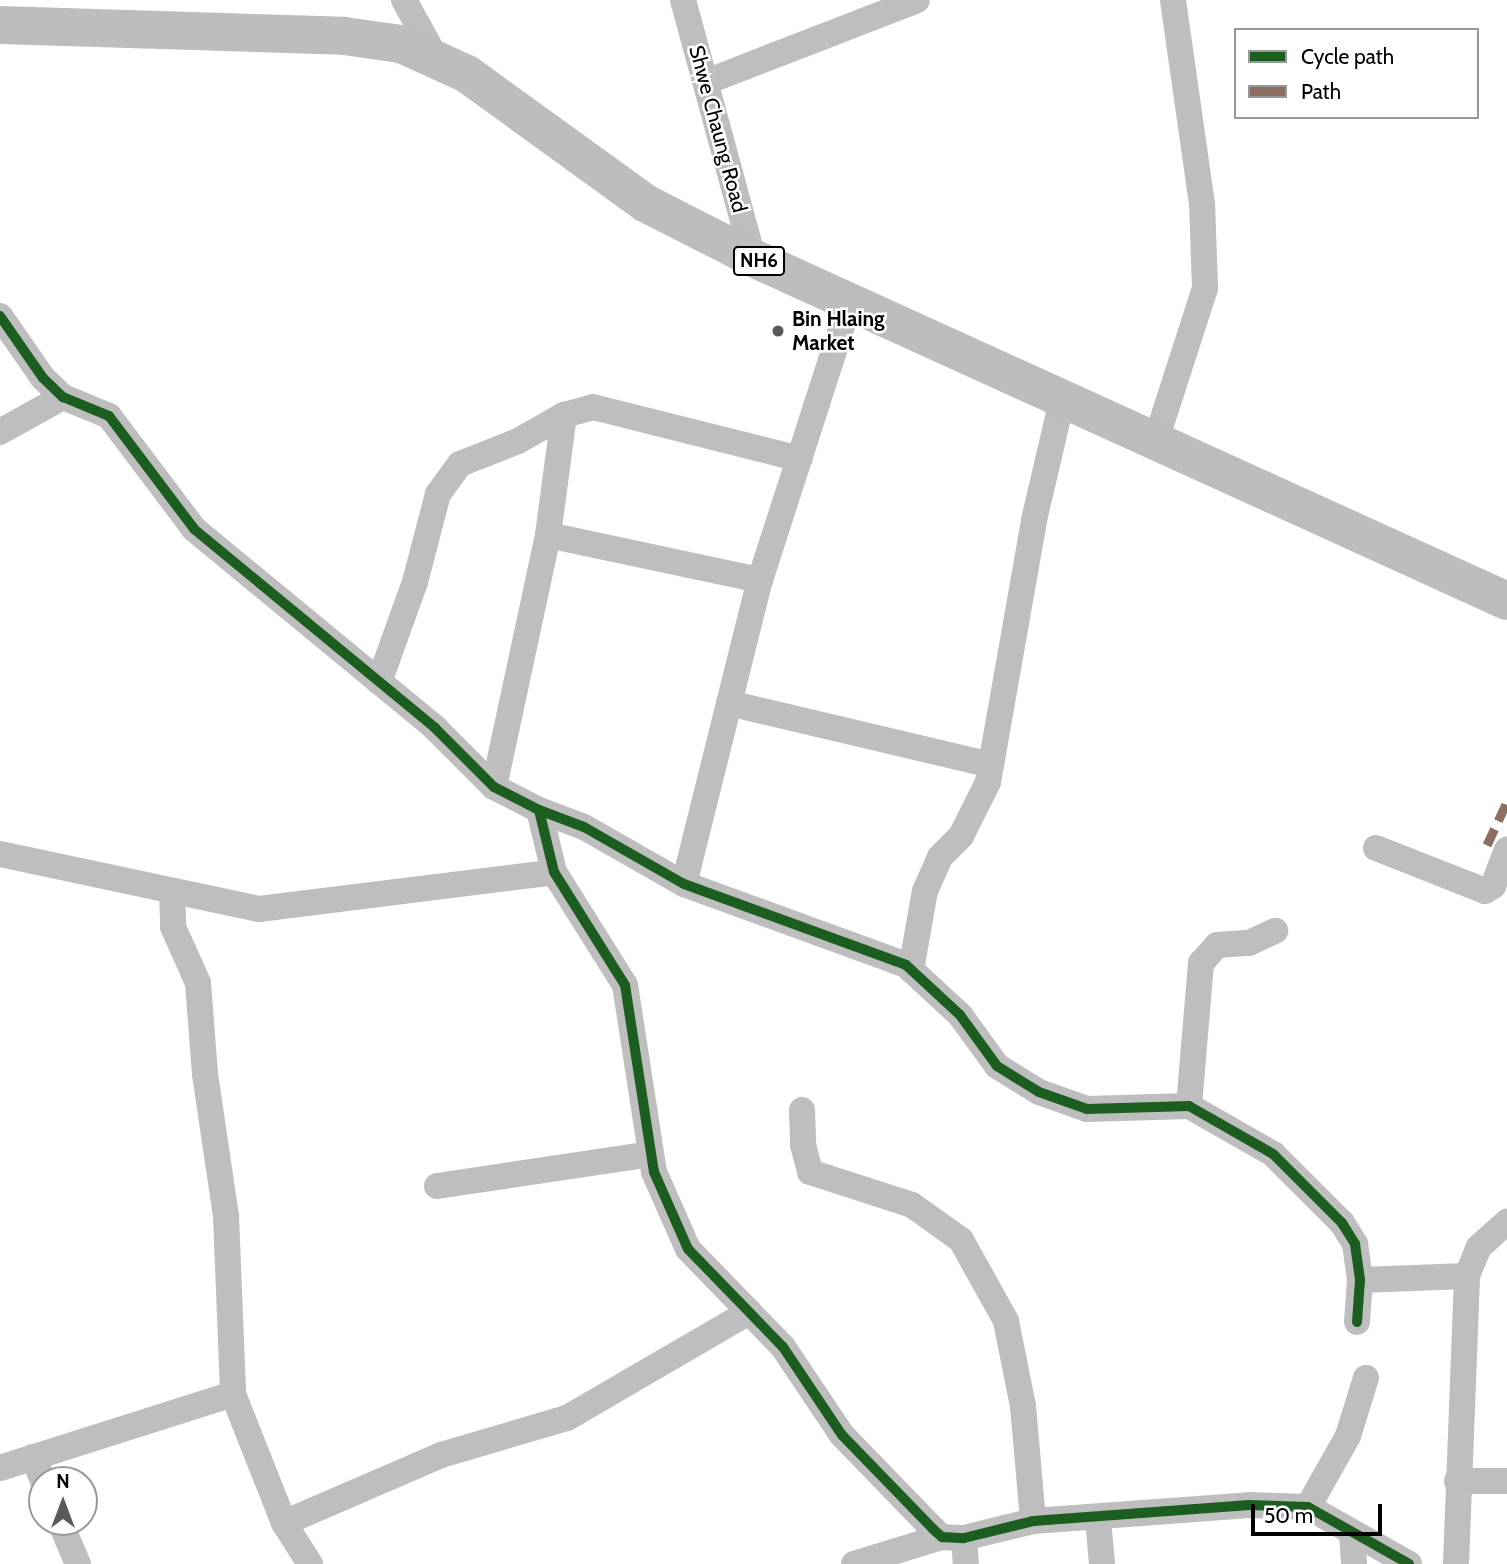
<!DOCTYPE html>
<html>
<head>
<meta charset="utf-8">
<style>
  body { margin:0 }
  #map { position:relative; width:1507px; height:1564px; overflow:hidden; background:#fff; font-family:Cabin,sans-serif }
  div>[style] { position:absolute }
  .minor>* { height:26px; margin:-13px; padding:0 13px; transform-origin:13px; border-radius:13px; background:#bebebe }
  .highway>* { height:38px; margin:-19px; padding:0 19px; transform-origin:19px; border-radius:19px; background:#bdbdbd }
  .quiet>* { height:9px; margin-top:-4.5px; transform-origin:0; background:repeating-linear-gradient(90deg,#8d6e63 0 18px,transparent 0 27px) }
  .cycleway>* { height:10px; margin:-5px; padding:0 5px; transform-origin:5px; border-radius:5px; background:#1b5e20 }
  .dots>* { width:19px; height:19px; translate:-50% -50%; box-sizing:border-box; border:4px solid #fff; border-radius:50% }
  span { translate:-50% -50%; white-space:nowrap; text-align:center; line-height:1.15; -webkit-text-stroke:5px #fff; paint-order:stroke }
  .shield-label span { padding:2px 5px; background:#fff; border:2px solid; border-radius:5px; -webkit-text-stroke-width:0 }
  .shield-label { font-size:19px; color:#000; font-weight:700 }
  .street-label { font-size:21px; color:#000 }
  .poi-label { font-size:21px; color:#000; font-weight:700 }
  .left { translate:0 -50%; text-align:left }
  .legend { position:absolute; left:1234px; top:28px; width:245px; height:91px; box-sizing:border-box; background:#fff; border:2px solid #999; margin:0; padding:9px 12px; list-style:none; font-size:21px; color:#000 }
  .legend li { display:flex; align-items:center; gap:14px; height:35px }
  .legend b { width:35px; border:2px solid #999 }
  .north { position:absolute; left:28px; top:1466px; width:70px; height:70px; box-sizing:border-box; background:#fff; border:2px solid #999; border-radius:50%; rotate:0deg; font-size:19px; font-weight:700; line-height:28px; text-align:center; color:#000 }
  .north::after { content:''; display:block; margin:auto; width:24px; height:32px; background:#595959; clip-path:polygon(50% 0,100% 100%,50% 72%,0 100%) }
  .scale { position:absolute; left:1251px; top:1504px; width:131px; height:32px; box-sizing:border-box; border:4px solid #000; border-top:0; padding-left:9px; font-size:21px; line-height:24px; white-space:nowrap; color:#000; -webkit-text-stroke:5px #fff; paint-order:stroke }
</style>
</head>
<body>
<div id="map">
  <div class="minor">
    <i style="left:404px;top:0;width:66px;rotate:61.1deg"></i>
    <i style="left:683px;top:0;width:267px;rotate:74.8deg"></i>
    <i style="left:706px;top:82px;width:226px;rotate:-21.2deg"></i>
    <i style="left:0;top:316px;width:75px;rotate:55.3deg"></i>
    <i style="left:43px;top:378px;width:28px;rotate:44deg"></i>
    <i style="left:63px;top:397px;width:50px;rotate:22.4deg"></i>
    <i style="left:109px;top:416px;width:141px;rotate:53deg"></i>
    <i style="left:194px;top:529px;width:313px;rotate:39.5deg"></i>
    <i style="left:435px;top:728px;width:83px;rotate:45deg"></i>
    <i style="left:494px;top:787px;width:51px;rotate:27.1deg"></i>
    <i style="left:539px;top:810px;width:64px;rotate:76.4deg"></i>
    <i style="left:554px;top:872px;width:133px;rotate:57.9deg"></i>
    <i style="left:625px;top:985px;width:189px;rotate:81.2deg"></i>
    <i style="left:654px;top:1172px;width:84px;rotate:66.2deg"></i>
    <i style="left:688px;top:1249px;width:136px;rotate:45.9deg"></i>
    <i style="left:783px;top:1347px;width:106px;rotate:56.2deg"></i>
    <i style="left:842px;top:1435px;width:132px;rotate:45.9deg"></i>
    <i style="left:934px;top:1530px;width:11px;rotate:41deg"></i>
    <i style="left:942px;top:1537px;width:22px;rotate:3deg"></i>
    <i style="left:964px;top:1538px;width:71px;rotate:-13.8deg"></i>
    <i style="left:1033px;top:1521px;width:217px;rotate:-4.2deg"></i>
    <i style="left:1249px;top:1505px;width:59px;rotate:1.9deg"></i>
    <i style="left:1308px;top:1507px;width:116px;rotate:29.4deg"></i>
    <i style="left:0;top:432px;width:72px;rotate:-29.1deg"></i>
    <i style="left:1155px;top:443px;width:163px;rotate:-72.1deg"></i>
    <i style="left:1205px;top:288px;width:84px;rotate:-92deg"></i>
    <i style="left:1202px;top:204px;width:206px;rotate:-98.1deg"></i>
    <i style="left:548px;top:535px;width:217px;rotate:12deg"></i>
    <i style="left:379px;top:682px;width:106px;rotate:-70.2deg"></i>
    <i style="left:415px;top:582px;width:91px;rotate:-75.4deg"></i>
    <i style="left:438px;top:494px;width:37px;rotate:-54deg"></i>
    <i style="left:460px;top:464px;width:62px;rotate:-21.6deg"></i>
    <i style="left:518px;top:441px;width:53px;rotate:-29.5deg"></i>
    <i style="left:564px;top:415px;width:30px;rotate:-15deg"></i>
    <i style="left:593px;top:407px;width:213px;rotate:14.1deg"></i>
    <i style="left:729px;top:703px;width:269px;rotate:13.3deg"></i>
    <i style="left:494px;top:787px;width:258px;rotate:-77.9deg"></i>
    <i style="left:548px;top:535px;width:121px;rotate:-82.4deg"></i>
    <i style="left:539px;top:810px;width:48px;rotate:20.7deg"></i>
    <i style="left:584px;top:827px;width:115px;rotate:29.7deg"></i>
    <i style="left:684px;top:884px;width:236px;rotate:20deg"></i>
    <i style="left:906px;top:965px;width:74px;rotate:42.8deg"></i>
    <i style="left:960px;top:1015px;width:63px;rotate:54deg"></i>
    <i style="left:997px;top:1066px;width:49px;rotate:31.8deg"></i>
    <i style="left:1039px;top:1092px;width:51px;rotate:19.5deg"></i>
    <i style="left:1087px;top:1109px;width:102px;rotate:-1.7deg"></i>
    <i style="left:1189px;top:1106px;width:97px;rotate:29.7deg"></i>
    <i style="left:1273px;top:1154px;width:98px;rotate:45deg"></i>
    <i style="left:1342px;top:1223px;width:25px;rotate:58deg"></i>
    <i style="left:1355px;top:1244px;width:36px;rotate:82deg"></i>
    <i style="left:1360px;top:1280px;width:42px;rotate:94.1deg"></i>
    <i style="left:1376px;top:848px;width:117px;rotate:21.5deg"></i>
    <i style="left:1485px;top:891px;width:9px;rotate:-32deg"></i>
    <i style="left:1493px;top:886px;width:39px;rotate:-69deg"></i>
    <i style="left:0;top:854px;width:265px;rotate:12deg"></i>
    <i style="left:259px;top:909px;width:297px;rotate:-7.1deg"></i>
    <i style="left:684px;top:884px;width:313px;rotate:-76deg"></i>
    <i style="left:760px;top:580px;width:290px;rotate:-72.1deg"></i>
    <i style="left:172px;top:891px;width:36px;rotate:88deg"></i>
    <i style="left:173px;top:927px;width:61px;rotate:65.9deg"></i>
    <i style="left:198px;top:983px;width:91px;rotate:85.6deg"></i>
    <i style="left:205px;top:1074px;width:144px;rotate:81.6deg"></i>
    <i style="left:226px;top:1216px;width:178px;rotate:87.7deg"></i>
    <i style="left:233px;top:1394px;width:139px;rotate:68.4deg"></i>
    <i style="left:284px;top:1523px;width:49px;rotate:57.6deg"></i>
    <i style="left:911px;top:970px;width:80px;rotate:-80deg"></i>
    <i style="left:925px;top:891px;width:37px;rotate:-66deg"></i>
    <i style="left:940px;top:857px;width:30px;rotate:-45deg"></i>
    <i style="left:961px;top:836px;width:60px;rotate:-63.4deg"></i>
    <i style="left:988px;top:782px;width:266px;rotate:-80deg"></i>
    <i style="left:1034px;top:520px;width:122px;rotate:-76.8deg"></i>
    <i style="left:1189px;top:1106px;width:144px;rotate:-85.2deg"></i>
    <i style="left:1201px;top:963px;width:24px;rotate:-48deg"></i>
    <i style="left:1217px;top:945px;width:32px;rotate:-4deg"></i>
    <i style="left:1249px;top:943px;width:29px;rotate:-25deg"></i>
    <i style="left:802px;top:1110px;width:35px;rotate:88deg"></i>
    <i style="left:803px;top:1145px;width:28px;rotate:75deg"></i>
    <i style="left:810px;top:1172px;width:107px;rotate:17.9deg"></i>
    <i style="left:912px;top:1205px;width:60px;rotate:35.5deg"></i>
    <i style="left:961px;top:1240px;width:93px;rotate:60.9deg"></i>
    <i style="left:1006px;top:1321px;width:87px;rotate:78.7deg"></i>
    <i style="left:1023px;top:1406px;width:115px;rotate:85deg"></i>
    <i style="left:437px;top:1186px;width:216px;rotate:-8.5deg"></i>
    <i style="left:1360px;top:1280px;width:107px;rotate:-2.1deg"></i>
    <i style="left:33px;top:1457px;width:25px;rotate:67deg"></i>
    <i style="left:0;top:1468px;width:244px;rotate:-17.6deg"></i>
    <i style="left:1457px;top:1481px;width:50px"></i>
    <i style="left:1308px;top:1507px;width:81px;rotate:-60.6deg"></i>
    <i style="left:1348px;top:1436px;width:61px;rotate:-72.8deg"></i>
    <i style="left:1098px;top:1519px;width:45px;rotate:84.9deg"></i>
    <i style="left:60px;top:1522px;width:46px;rotate:66.8deg"></i>
    <i style="left:284px;top:1523px;width:171px;rotate:-23.4deg"></i>
    <i style="left:441px;top:1455px;width:131px;rotate:-16.4deg"></i>
    <i style="left:567px;top:1418px;width:211px;rotate:-30.2deg"></i>
    <i style="left:1352px;top:1534px;width:30px;rotate:86deg"></i>
    <i style="left:964px;top:1538px;width:26px;rotate:86deg"></i>
    <i style="left:854px;top:1564px;width:92px;rotate:-17.1deg"></i>
    <i style="left:1456px;top:1564px;width:288px;rotate:-87.8deg"></i>
    <i style="left:1467px;top:1276px;width:31px;rotate:-68deg"></i>
    <i style="left:1479px;top:1247px;width:38px;rotate:-42deg"></i>
  </div>
  <div class="highway">
    <i style="left:0;top:25px;width:344px;rotate:1.8deg"></i>
    <i style="left:344px;top:36px;width:58px;rotate:8deg"></i>
    <i style="left:401px;top:44px;width:72px;rotate:24.4deg"></i>
    <i style="left:467px;top:74px;width:220px;rotate:35.9deg"></i>
    <i style="left:645px;top:203px;width:121px;rotate:27deg"></i>
    <i style="left:753px;top:258px;width:828px;rotate:24.46deg"></i>
  </div>
  <div class="quiet">
    <i style="left:1487px;top:845px;width:47px;rotate:-65.1deg"></i>
  </div>
  <div class="cycleway">
    <i style="left:0;top:316px;width:75px;rotate:55.3deg"></i>
    <i style="left:43px;top:378px;width:28px;rotate:44deg"></i>
    <i style="left:63px;top:397px;width:50px;rotate:22.4deg"></i>
    <i style="left:109px;top:416px;width:141px;rotate:53deg"></i>
    <i style="left:194px;top:529px;width:313px;rotate:39.5deg"></i>
    <i style="left:435px;top:728px;width:83px;rotate:45deg"></i>
    <i style="left:494px;top:787px;width:51px;rotate:27.1deg"></i>
    <i style="left:539px;top:810px;width:64px;rotate:76.4deg"></i>
    <i style="left:554px;top:872px;width:133px;rotate:57.9deg"></i>
    <i style="left:625px;top:985px;width:189px;rotate:81.2deg"></i>
    <i style="left:654px;top:1172px;width:84px;rotate:66.2deg"></i>
    <i style="left:688px;top:1249px;width:136px;rotate:45.9deg"></i>
    <i style="left:783px;top:1347px;width:106px;rotate:56.2deg"></i>
    <i style="left:842px;top:1435px;width:132px;rotate:45.9deg"></i>
    <i style="left:934px;top:1530px;width:11px;rotate:41deg"></i>
    <i style="left:942px;top:1537px;width:22px;rotate:3deg"></i>
    <i style="left:964px;top:1538px;width:71px;rotate:-13.8deg"></i>
    <i style="left:1033px;top:1521px;width:217px;rotate:-4.2deg"></i>
    <i style="left:1249px;top:1505px;width:59px;rotate:1.9deg"></i>
    <i style="left:1308px;top:1507px;width:116px;rotate:29.4deg"></i>
    <i style="left:539px;top:810px;width:48px;rotate:20.7deg"></i>
    <i style="left:584px;top:827px;width:115px;rotate:29.7deg"></i>
    <i style="left:684px;top:884px;width:236px;rotate:20deg"></i>
    <i style="left:906px;top:965px;width:74px;rotate:42.8deg"></i>
    <i style="left:960px;top:1015px;width:63px;rotate:54deg"></i>
    <i style="left:997px;top:1066px;width:49px;rotate:31.8deg"></i>
    <i style="left:1039px;top:1092px;width:51px;rotate:19.5deg"></i>
    <i style="left:1087px;top:1109px;width:102px;rotate:-1.7deg"></i>
    <i style="left:1189px;top:1106px;width:97px;rotate:29.7deg"></i>
    <i style="left:1273px;top:1154px;width:98px;rotate:45deg"></i>
    <i style="left:1342px;top:1223px;width:25px;rotate:58deg"></i>
    <i style="left:1355px;top:1244px;width:36px;rotate:82deg"></i>
    <i style="left:1360px;top:1280px;width:42px;rotate:94.1deg"></i>
  </div>
  <div class="dots">
    <i style="left:778px;top:331px;background:#595959"></i>
  </div>
  <div class="shield-label">
    <span style="left:759px;top:261px">NH6</span>
  </div>
  <div class="street-label">
    <span style="left:718px;top:129px;rotate:75deg">Shwe Chaung Road</span>
  </div>
  <div class="poi-label">
    <span class="left" style="left:792px;top:331px">Bin Hlaing<br>Market</span>
  </div>
  <ul class="legend">
  <li><b style="height:9px;background:#1b5e20"></b>Cycle path</li>
  <li><b style="height:9px;background:#8d6e63"></b>Path</li>
  </ul>
  <div class="north">N</div>
  <div class="scale">50 m</div>
</div>
</body>
</html>
